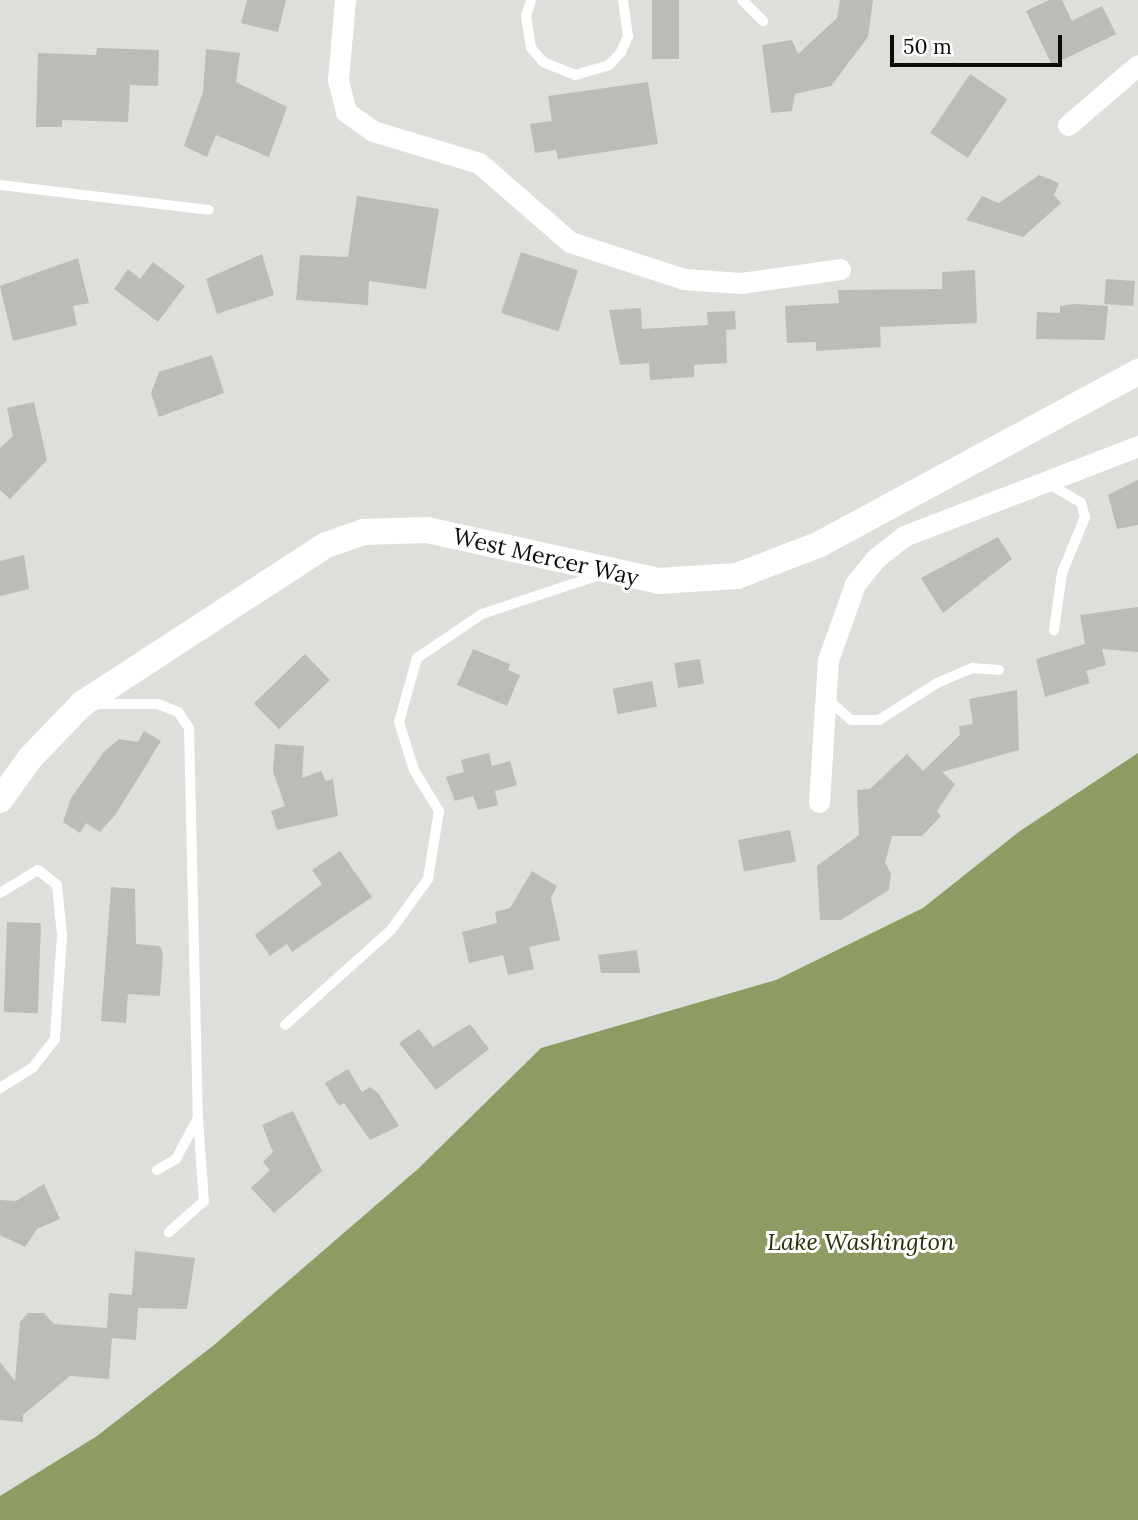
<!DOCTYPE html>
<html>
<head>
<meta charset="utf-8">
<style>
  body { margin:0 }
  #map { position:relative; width:1138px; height:1520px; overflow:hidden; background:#dddfda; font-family:Lora,serif }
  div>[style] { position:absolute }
  .water>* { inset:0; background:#8e9c64 }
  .building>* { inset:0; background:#bbbcb7; transform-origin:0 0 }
  .service>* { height:10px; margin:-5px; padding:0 5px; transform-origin:5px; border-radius:5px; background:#fff }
  .minor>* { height:21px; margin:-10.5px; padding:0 10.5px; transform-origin:10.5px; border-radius:10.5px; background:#fff }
  .tertiary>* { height:26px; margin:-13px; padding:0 13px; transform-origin:13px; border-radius:13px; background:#fff }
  span { translate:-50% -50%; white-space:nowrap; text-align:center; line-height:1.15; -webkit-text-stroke:6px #fff; paint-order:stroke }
  .street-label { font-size:23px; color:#0b0c0a }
  .water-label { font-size:24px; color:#283004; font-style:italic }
  .scale { position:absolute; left:890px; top:35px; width:172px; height:32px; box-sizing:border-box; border:4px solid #0b0c0a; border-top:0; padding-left:9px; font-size:21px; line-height:24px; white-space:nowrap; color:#0b0c0a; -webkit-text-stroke:5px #fff; paint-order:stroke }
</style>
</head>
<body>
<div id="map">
  <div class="water">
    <i style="clip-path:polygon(1138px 753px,1138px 1520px,0 1520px,0 1496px,97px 1436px,214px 1345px,419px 1168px,541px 1048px,776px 980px,923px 908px,1020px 831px)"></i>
  </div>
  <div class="building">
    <i style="clip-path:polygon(247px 0,286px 0,278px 32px,241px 23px)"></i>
    <i style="left:652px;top:0;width:27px;height:59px"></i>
    <i style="clip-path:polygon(840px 0,873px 0,868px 37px,831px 86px,795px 94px,792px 111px,771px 113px,762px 45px,792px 40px,798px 54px,837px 18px)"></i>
    <i style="clip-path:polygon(1049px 0,1062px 0,1072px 21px,1102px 6px,1116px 34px,1052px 65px,1026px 11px)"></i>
    <i style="clip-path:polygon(97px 48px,159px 50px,158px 86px,130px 85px,128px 122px,62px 120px,62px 127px,36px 127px,38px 53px,96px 55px)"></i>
    <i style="clip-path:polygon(206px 49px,240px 53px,236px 82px,287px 107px,269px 157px,216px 135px,207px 157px,184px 146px,203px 92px)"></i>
    <i style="left:970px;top:74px;width:45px;height:71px;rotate:34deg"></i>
    <i style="clip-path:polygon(648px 82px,658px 144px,558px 159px,556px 150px,535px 153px,530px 124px,552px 121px,548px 96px)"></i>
    <i style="clip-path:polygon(1039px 175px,1059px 183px,1054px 195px,1061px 203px,1023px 237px,966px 220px,982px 196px,999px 203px)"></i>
    <i style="clip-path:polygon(357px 196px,439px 209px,426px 289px,369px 281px,368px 305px,296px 300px,300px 255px,348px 257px)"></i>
    <i style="left:521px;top:252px;width:60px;height:64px;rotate:18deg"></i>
    <i style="clip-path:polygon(262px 254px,274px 295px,217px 314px,206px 279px)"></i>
    <i style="clip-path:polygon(78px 258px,89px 303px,73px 306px,77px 325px,13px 341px,0 286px)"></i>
    <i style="clip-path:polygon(153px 262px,185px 286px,158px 322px,114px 289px,128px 269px,140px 279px)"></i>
    <i style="clip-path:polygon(975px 270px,977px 323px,880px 327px,881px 347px,816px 351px,816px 342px,787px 343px,785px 306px,839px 303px,838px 290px,942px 289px,942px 272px)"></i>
    <i style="left:1106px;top:279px;width:29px;height:25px;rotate:4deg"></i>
    <i style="clip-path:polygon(1075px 304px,1108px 306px,1105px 340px,1036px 339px,1037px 312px,1060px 313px,1060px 306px)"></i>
    <i style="clip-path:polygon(641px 308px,642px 329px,708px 325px,707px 312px,735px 311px,736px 329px,726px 330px,727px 363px,694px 365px,694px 377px,650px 380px,649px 363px,620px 365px,609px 310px)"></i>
    <i style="clip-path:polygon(212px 355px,224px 393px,159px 417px,151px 393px,159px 372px)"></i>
    <i style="clip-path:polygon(34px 402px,47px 460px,10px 499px,0 490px,0 448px,13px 436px,7px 408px)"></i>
    <i style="clip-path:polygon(1138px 480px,1138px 525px,1117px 529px,1108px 495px)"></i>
    <i style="clip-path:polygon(998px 537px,1012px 559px,943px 613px,921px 578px)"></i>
    <i style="clip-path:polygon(24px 555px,29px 589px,0 596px,0 561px)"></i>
    <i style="clip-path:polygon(1138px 607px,1138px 652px,1102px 649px,1106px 665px,1086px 671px,1090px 683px,1045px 697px,1036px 659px,1085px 644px,1080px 615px)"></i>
    <i style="clip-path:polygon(473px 649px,510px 664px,508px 670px,520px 675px,507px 706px,457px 685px)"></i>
    <i style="left:305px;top:654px;width:36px;height:71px;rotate:46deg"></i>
    <i style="left:700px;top:659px;width:25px;height:26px;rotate:81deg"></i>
    <i style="left:652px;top:681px;width:26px;height:40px;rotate:79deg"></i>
    <i style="clip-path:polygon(1017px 690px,1019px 750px,942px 772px,955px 784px,937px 811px,941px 816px,922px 836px,892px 836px,885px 863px,891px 873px,889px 890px,841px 920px,820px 920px,817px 866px,859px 835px,857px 790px,870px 789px,907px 754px,923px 771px,960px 735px,959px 726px,973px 724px,969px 699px)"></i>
    <i style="clip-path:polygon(144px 731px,161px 741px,116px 814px,100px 832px,86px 823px,80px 833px,63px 822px,71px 798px,104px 752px,119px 739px,138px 742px)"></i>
    <i style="clip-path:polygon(275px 744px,304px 746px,302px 778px,321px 771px,326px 781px,333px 779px,338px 816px,277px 830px,271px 811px,285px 806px,273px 771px)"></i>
    <i style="clip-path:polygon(489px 753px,492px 766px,510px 761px,517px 785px,495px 791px,498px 805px,478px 810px,473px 796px,455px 801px,446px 777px,464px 772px,461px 760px)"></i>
    <i style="left:790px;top:830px;width:32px;height:53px;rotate:79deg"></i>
    <i style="clip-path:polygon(340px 851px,372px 897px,292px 952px,287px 944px,270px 956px,255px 935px,322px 884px,312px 870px)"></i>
    <i style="clip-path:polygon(532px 871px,557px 886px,551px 898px,560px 940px,529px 947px,534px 969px,508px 975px,503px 955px,469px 963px,462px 932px,497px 923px,495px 912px,510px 908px)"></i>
    <i style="clip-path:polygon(111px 887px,135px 889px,136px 944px,160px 946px,163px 954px,160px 996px,128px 994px,126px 1023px,101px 1021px)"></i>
    <i style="left:7px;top:922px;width:34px;height:90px;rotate:2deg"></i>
    <i style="clip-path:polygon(637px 950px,640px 973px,601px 973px,598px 955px)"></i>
    <i style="clip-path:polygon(470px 1024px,489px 1049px,436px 1090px,399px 1043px,419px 1029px,433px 1047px)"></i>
    <i style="clip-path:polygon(348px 1069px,362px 1092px,370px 1087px,378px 1093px,399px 1126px,370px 1140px,344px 1103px,339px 1106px,325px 1083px)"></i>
    <i style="clip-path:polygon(293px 1111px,322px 1171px,274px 1213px,251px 1188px,270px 1170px,263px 1162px,273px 1152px,262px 1125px)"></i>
    <i style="clip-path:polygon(44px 1184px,60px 1219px,37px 1229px,25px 1247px,0 1235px,0 1200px,16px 1201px)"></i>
    <i style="clip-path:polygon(135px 1251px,195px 1258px,187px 1309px,138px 1308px,136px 1340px,112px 1338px,109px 1379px,70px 1376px,23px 1415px,23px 1422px,0 1420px,0 1362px,15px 1381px,20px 1322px,28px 1313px,44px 1313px,54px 1324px,107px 1328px,109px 1293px,132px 1295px)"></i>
  </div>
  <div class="service">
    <i style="left:531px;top:0;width:17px;rotate:107deg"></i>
    <i style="left:526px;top:16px;width:32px;rotate:81deg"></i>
    <i style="left:531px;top:48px;width:18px;rotate:49deg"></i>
    <i style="left:543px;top:62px;width:35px;rotate:22deg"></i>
    <i style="left:575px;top:75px;width:35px;rotate:-16deg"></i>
    <i style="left:609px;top:65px;width:18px;rotate:-47deg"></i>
    <i style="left:621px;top:52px;width:17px;rotate:-66deg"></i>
    <i style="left:628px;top:36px;width:36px;rotate:-98deg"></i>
    <i style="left:742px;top:0;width:30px;rotate:45deg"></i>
    <i style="left:0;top:185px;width:210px;rotate:6.8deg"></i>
    <i style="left:1047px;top:483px;width:39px;rotate:30deg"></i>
    <i style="left:1081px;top:503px;width:15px;rotate:74deg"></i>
    <i style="left:1085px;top:517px;width:61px;rotate:112.3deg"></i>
    <i style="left:1062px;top:573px;width:58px;rotate:98deg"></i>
    <i style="left:826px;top:698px;width:33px;rotate:41deg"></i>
    <i style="left:851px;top:720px;width:28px"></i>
    <i style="left:879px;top:720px;width:69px;rotate:-32.5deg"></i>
    <i style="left:937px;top:683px;width:38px;rotate:-23deg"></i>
    <i style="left:972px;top:668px;width:27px;rotate:4deg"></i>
    <i style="left:92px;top:704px;width:66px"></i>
    <i style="left:158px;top:704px;width:22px;rotate:22deg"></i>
    <i style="left:178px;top:712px;width:19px;rotate:55deg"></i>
    <i style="left:189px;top:728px;width:390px;rotate:88.7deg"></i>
    <i style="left:0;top:893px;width:44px;rotate:-31.2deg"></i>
    <i style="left:38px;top:870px;width:24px;rotate:38deg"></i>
    <i style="left:57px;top:885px;width:50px;rotate:84.3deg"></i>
    <i style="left:62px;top:935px;width:104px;rotate:93.9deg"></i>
    <i style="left:55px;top:1039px;width:37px;rotate:128deg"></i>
    <i style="left:32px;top:1068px;width:38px;rotate:148deg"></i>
    <i style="left:285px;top:1025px;width:142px;rotate:-41.9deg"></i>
    <i style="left:391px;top:930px;width:63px;rotate:-54deg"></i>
    <i style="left:428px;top:879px;width:69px;rotate:-80.8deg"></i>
    <i style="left:439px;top:811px;width:48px;rotate:-121.4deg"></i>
    <i style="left:414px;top:770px;width:50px;rotate:-107.4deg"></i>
    <i style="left:399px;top:722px;width:66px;rotate:-74.3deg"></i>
    <i style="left:417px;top:658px;width:78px;rotate:-34.1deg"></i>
    <i style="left:482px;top:614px;width:123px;rotate:-18.4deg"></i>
    <i style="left:157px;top:1170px;width:22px;rotate:-30deg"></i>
    <i style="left:176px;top:1159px;width:47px;rotate:-61.8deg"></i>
    <i style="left:198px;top:1118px;width:83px;rotate:85.9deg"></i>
    <i style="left:204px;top:1201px;width:47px;rotate:138.5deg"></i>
  </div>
  <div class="minor">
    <i style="left:345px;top:0;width:80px;rotate:95deg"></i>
    <i style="left:338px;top:80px;width:33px;rotate:76deg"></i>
    <i style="left:346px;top:112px;width:33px;rotate:35deg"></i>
    <i style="left:373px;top:131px;width:111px;rotate:16.8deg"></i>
    <i style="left:479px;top:163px;width:121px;rotate:41deg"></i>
    <i style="left:570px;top:242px;width:120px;rotate:18deg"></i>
    <i style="left:684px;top:279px;width:57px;rotate:4deg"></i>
    <i style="left:741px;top:283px;width:100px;rotate:-8deg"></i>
    <i style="left:1068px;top:125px;width:92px;rotate:-40.6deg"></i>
    <i style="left:819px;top:802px;width:142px;rotate:-86.4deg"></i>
    <i style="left:828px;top:660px;width:81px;rotate:-70.4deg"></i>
    <i style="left:855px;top:584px;width:33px;rotate:-51deg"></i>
    <i style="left:876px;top:558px;width:36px;rotate:-38deg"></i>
    <i style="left:904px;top:536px;width:251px;rotate:-21deg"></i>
  </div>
  <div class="tertiary">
    <i style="left:0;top:800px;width:53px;rotate:-54.2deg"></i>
    <i style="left:31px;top:757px;width:74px;rotate:-46.1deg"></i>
    <i style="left:82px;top:704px;width:291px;rotate:-33.1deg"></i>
    <i style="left:326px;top:545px;width:39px;rotate:-19deg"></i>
    <i style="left:363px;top:532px;width:64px;rotate:-1.8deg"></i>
    <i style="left:427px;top:530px;width:237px;rotate:12.4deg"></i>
    <i style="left:658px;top:581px;width:79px;rotate:-3.6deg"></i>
    <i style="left:737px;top:576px;width:87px;rotate:-20.9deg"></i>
    <i style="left:818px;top:545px;width:364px;rotate:-28.4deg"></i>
  </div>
  <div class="street-label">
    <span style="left:546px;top:557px;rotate:13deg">West Mercer Way</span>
  </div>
  <div class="water-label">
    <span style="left:861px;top:1242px">Lake Washington</span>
  </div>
  <div class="scale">50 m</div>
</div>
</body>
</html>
